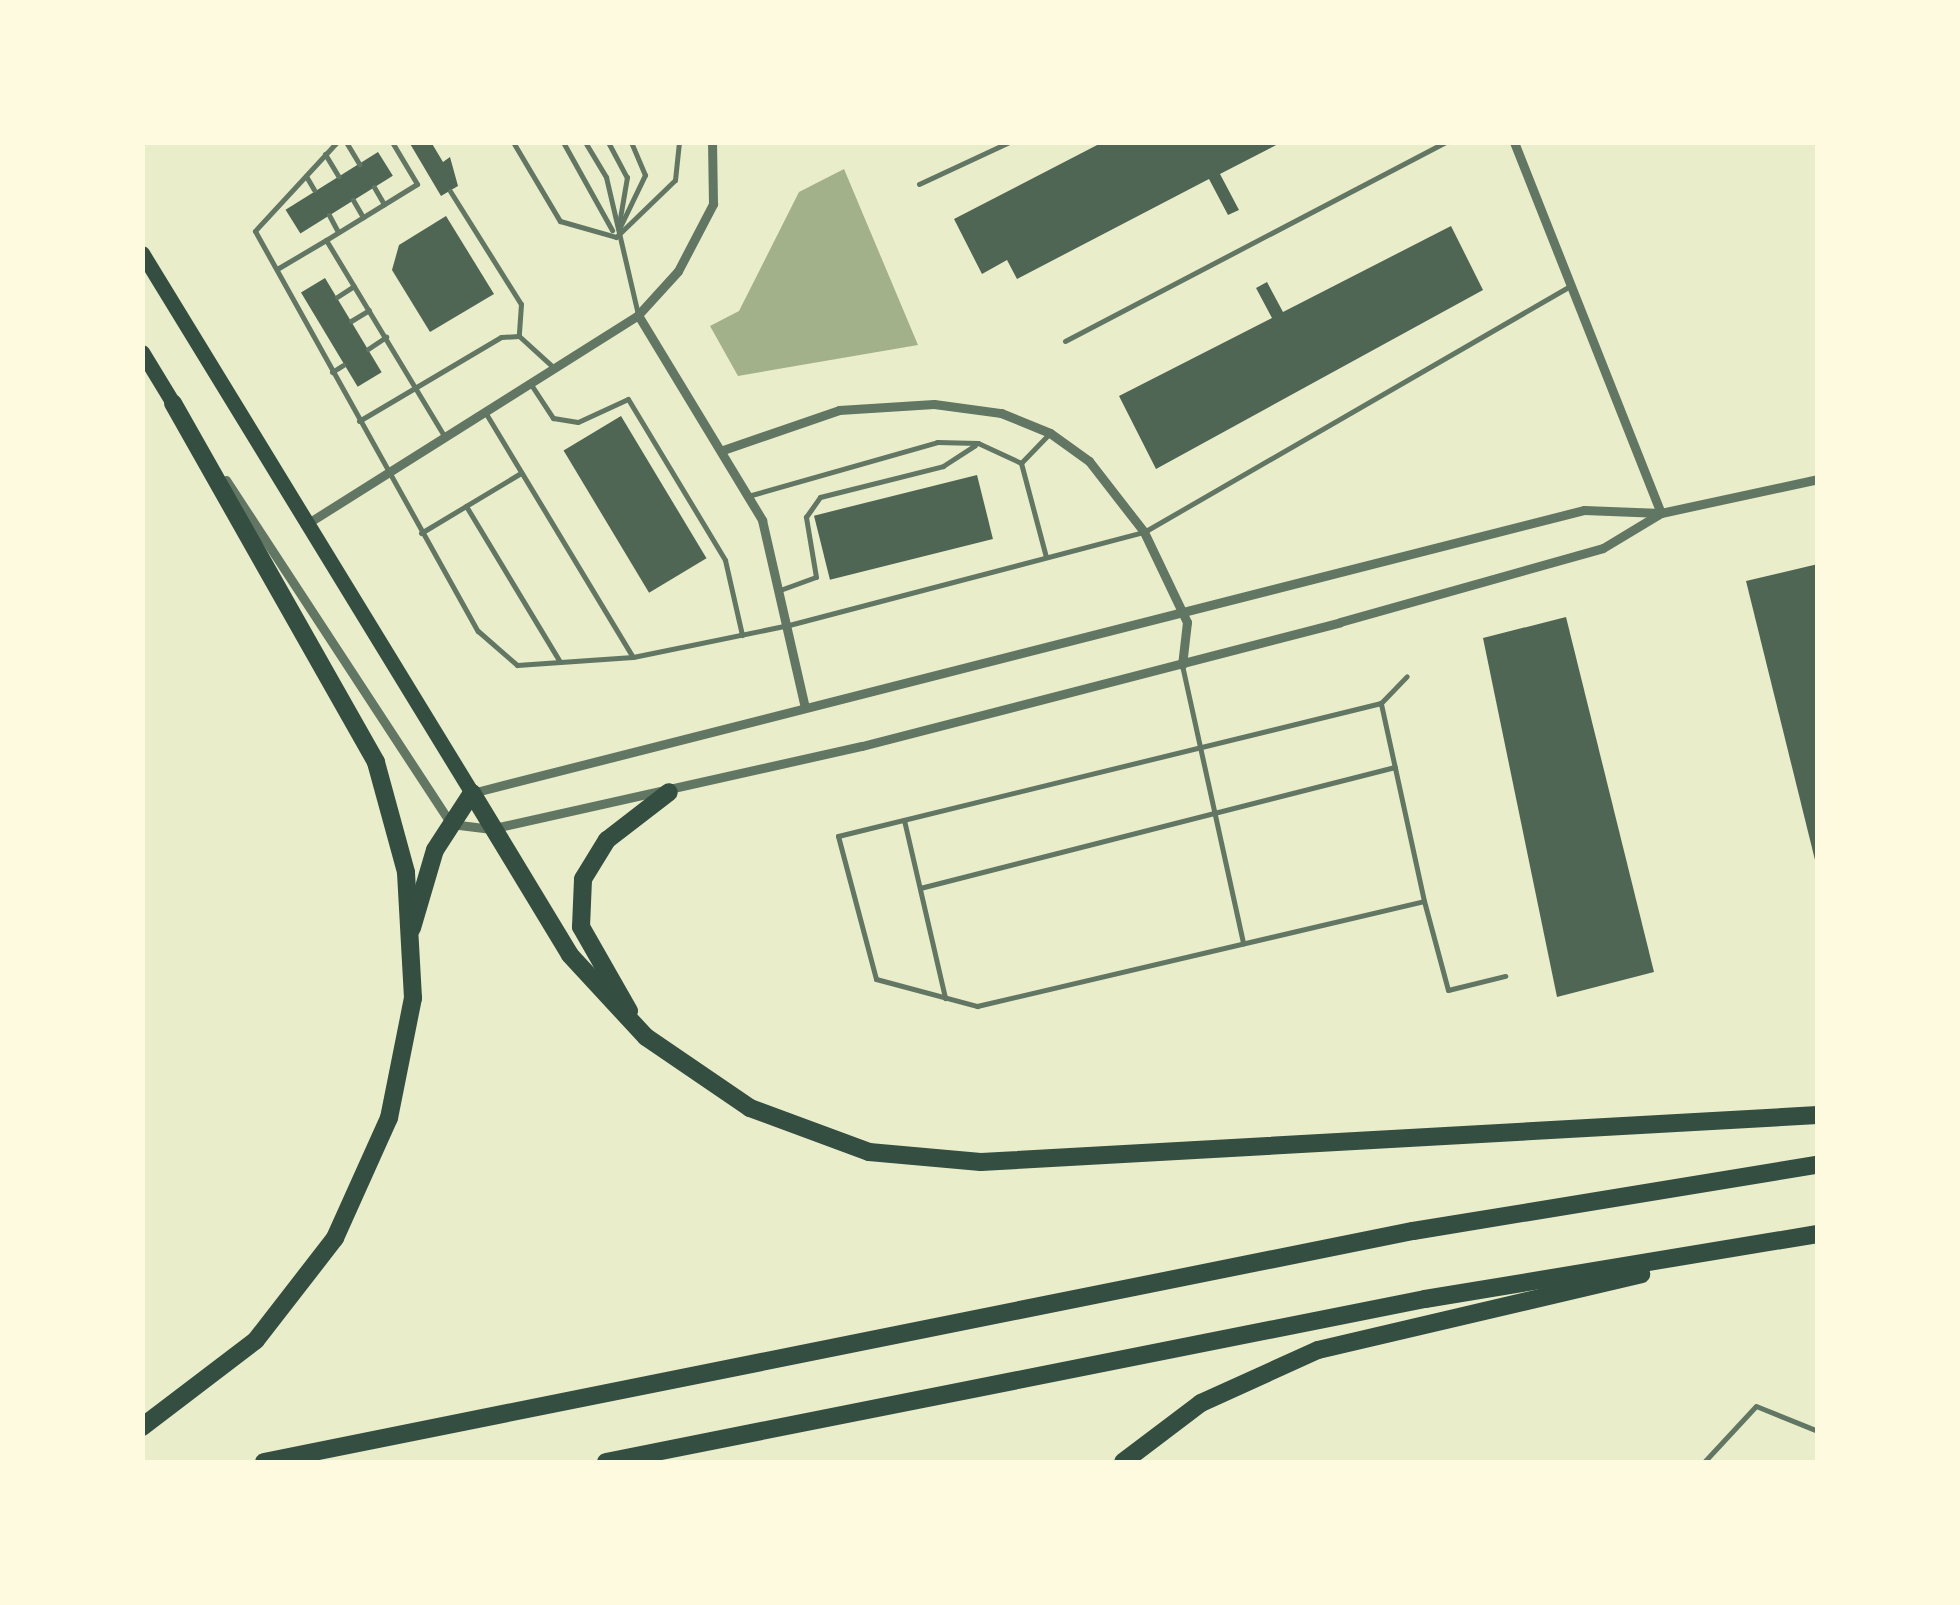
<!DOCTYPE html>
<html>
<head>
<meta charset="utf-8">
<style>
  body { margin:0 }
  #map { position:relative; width:1960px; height:1605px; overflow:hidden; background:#e9edc9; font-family:"Exo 2",sans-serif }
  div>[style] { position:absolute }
  .water>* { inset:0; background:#a3b18a }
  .building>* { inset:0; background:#4f6655; transform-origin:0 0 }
  .service>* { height:5px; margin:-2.5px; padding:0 2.5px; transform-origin:2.5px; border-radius:2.5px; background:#617663 }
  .minor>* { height:9px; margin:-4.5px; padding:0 4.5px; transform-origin:4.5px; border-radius:4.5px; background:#617663 }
  .primary>* { height:15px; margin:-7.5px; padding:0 7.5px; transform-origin:7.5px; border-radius:7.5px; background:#344e41 }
  .motorway>* { height:18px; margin:-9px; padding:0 9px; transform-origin:9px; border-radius:9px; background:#344e41 }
  span { translate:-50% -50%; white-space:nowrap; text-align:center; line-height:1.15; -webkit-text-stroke:10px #fefae0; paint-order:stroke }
  .frame { position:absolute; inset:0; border:145px solid #fefae0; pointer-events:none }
</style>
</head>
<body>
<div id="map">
  <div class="water">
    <i style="clip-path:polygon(844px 169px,918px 345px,738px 376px,710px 326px,739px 311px,799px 192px)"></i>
  </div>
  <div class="building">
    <i style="clip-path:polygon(409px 142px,431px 142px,443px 162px,450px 157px,458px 186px,441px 196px)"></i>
    <i style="clip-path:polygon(1103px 142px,1282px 142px,1220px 174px,1239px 210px,1228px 215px,1209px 179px,1017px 279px,1007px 260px,982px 274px,954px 219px)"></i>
    <i style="left:378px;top:152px;width:28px;height:109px;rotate:58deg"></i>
    <i style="clip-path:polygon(446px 216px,494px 294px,430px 332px,392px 270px,399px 245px)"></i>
    <i style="clip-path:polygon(1451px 226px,1483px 290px,1156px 469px,1119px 396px,1272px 318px,1256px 288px,1267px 282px,1283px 312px)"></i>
    <i style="left:325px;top:278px;width:110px;height:28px;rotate:59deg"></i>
    <i style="left:621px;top:416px;width:166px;height:67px;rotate:59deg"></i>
    <i style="left:977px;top:475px;width:66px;height:168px;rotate:76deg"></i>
    <i style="clip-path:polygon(1818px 564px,1818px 863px,1816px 864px,1746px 581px)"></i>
    <i style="clip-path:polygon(1566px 617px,1654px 972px,1557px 997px,1483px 638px)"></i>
  </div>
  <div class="service">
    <i style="left:337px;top:142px;width:121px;rotate:132.7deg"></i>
    <i style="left:255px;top:231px;width:458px;rotate:60.9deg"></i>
    <i style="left:478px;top:631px;width:52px;rotate:41.1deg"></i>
    <i style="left:517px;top:665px;width:116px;rotate:-3.9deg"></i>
    <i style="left:633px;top:657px;width:159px;rotate:-11.6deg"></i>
    <i style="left:789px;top:625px;width:367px;rotate:-14.7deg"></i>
    <i style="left:1144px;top:532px;width:493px;rotate:-30deg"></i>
    <i style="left:346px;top:142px;width:26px;rotate:59deg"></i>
    <i style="left:392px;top:142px;width:49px;rotate:59.2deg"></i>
    <i style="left:417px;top:184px;width:107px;rotate:148.4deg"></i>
    <i style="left:326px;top:240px;width:230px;rotate:58.9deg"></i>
    <i style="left:513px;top:142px;width:92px;rotate:59.3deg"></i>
    <i style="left:560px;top:221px;width:58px;rotate:15.9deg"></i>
    <i style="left:563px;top:142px;width:101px;rotate:60.9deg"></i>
    <i style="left:585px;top:142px;width:41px;rotate:59deg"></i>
    <i style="left:606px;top:177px;width:142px;rotate:76.9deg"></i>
    <i style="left:608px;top:142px;width:40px;rotate:62deg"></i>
    <i style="left:627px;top:177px;width:48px;rotate:99.7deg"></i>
    <i style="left:325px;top:154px;width:26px;rotate:59deg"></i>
    <i style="left:306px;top:176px;width:16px;rotate:60deg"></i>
    <i style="left:919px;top:184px;width:99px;rotate:-25deg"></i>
    <i style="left:374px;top:187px;width:20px;rotate:60deg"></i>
    <i style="left:450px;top:191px;width:133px;rotate:57.9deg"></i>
    <i style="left:521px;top:304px;width:32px;rotate:94deg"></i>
    <i style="left:353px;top:200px;width:20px;rotate:60deg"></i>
    <i style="left:329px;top:215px;width:19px;rotate:62deg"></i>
    <i style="left:619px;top:229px;width:60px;rotate:-64.3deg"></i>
    <i style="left:645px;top:175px;width:36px;rotate:-113deg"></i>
    <i style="left:616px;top:237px;width:82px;rotate:-44deg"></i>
    <i style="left:675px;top:180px;width:38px;rotate:-84deg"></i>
    <i style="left:277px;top:269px;width:57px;rotate:-30.6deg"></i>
    <i style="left:337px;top:297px;width:20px;rotate:-33deg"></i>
    <i style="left:351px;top:321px;width:21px;rotate:-31deg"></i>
    <i style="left:1065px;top:341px;width:430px;rotate:-27.6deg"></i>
    <i style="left:368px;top:349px;width:22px;rotate:-34deg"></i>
    <i style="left:332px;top:372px;width:13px;rotate:-32deg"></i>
    <i style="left:530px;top:383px;width:42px;rotate:56.7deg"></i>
    <i style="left:553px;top:418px;width:25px;rotate:9deg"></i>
    <i style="left:578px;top:422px;width:55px;rotate:-24.7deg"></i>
    <i style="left:628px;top:399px;width:188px;rotate:58.9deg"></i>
    <i style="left:725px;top:560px;width:77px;rotate:77.2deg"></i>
    <i style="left:485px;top:412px;width:286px;rotate:58.9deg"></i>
    <i style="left:359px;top:421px;width:165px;rotate:-30.6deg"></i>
    <i style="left:501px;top:337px;width:18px;rotate:-3deg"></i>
    <i style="left:519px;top:336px;width:47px;rotate:42.4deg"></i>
    <i style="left:1021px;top:463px;width:42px;rotate:-46deg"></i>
    <i style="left:748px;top:496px;width:197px;rotate:-15.9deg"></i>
    <i style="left:937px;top:442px;width:41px;rotate:1.4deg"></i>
    <i style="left:978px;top:443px;width:47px;rotate:24.9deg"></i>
    <i style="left:1021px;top:463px;width:97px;rotate:75.1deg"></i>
    <i style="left:466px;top:506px;width:182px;rotate:58.9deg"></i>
    <i style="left:421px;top:533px;width:117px;rotate:-31deg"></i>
    <i style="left:780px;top:590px;width:38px;rotate:-20deg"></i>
    <i style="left:816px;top:577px;width:61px;rotate:-99.5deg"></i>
    <i style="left:806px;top:517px;width:24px;rotate:-55deg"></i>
    <i style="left:820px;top:497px;width:127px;rotate:-14.1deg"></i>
    <i style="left:943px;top:466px;width:38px;rotate:-33deg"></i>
    <i style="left:1182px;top:665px;width:285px;rotate:77.6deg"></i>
    <i style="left:1381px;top:703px;width:559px;rotate:166.24deg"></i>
    <i style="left:838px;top:836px;width:148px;rotate:75.1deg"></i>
    <i style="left:876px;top:979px;width:105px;rotate:15deg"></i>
    <i style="left:977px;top:1006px;width:459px;rotate:-13.2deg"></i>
    <i style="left:1424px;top:901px;width:203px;rotate:-102.3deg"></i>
    <i style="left:1381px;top:703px;width:37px;rotate:-46deg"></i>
    <i style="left:904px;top:820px;width:183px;rotate:77deg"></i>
    <i style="left:920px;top:888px;width:490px;rotate:-14.3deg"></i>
    <i style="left:1424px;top:901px;width:92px;rotate:74.9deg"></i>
    <i style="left:1448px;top:990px;width:59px;rotate:-13.8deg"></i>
    <i style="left:1704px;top:1462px;width:76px;rotate:-47.1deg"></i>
    <i style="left:1756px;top:1406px;width:67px;rotate:22deg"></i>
  </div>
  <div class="minor">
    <i style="left:1514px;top:142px;width:399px;rotate:68.4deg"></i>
    <i style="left:638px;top:315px;width:240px;rotate:58.8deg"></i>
    <i style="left:762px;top:520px;width:189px;rotate:77.1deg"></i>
    <i style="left:723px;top:450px;width:123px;rotate:-19deg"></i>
    <i style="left:839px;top:410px;width:95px;rotate:-3.6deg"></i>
    <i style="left:934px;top:404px;width:68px;rotate:7.7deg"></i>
    <i style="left:1001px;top:413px;width:53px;rotate:22.2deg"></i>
    <i style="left:1050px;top:433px;width:48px;rotate:35.7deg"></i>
    <i style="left:1089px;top:461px;width:90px;rotate:52.2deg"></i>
    <i style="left:1144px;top:532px;width:100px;rotate:64.5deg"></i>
    <i style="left:1187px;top:622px;width:43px;rotate:96.6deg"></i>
    <i style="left:226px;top:480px;width:411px;rotate:56.8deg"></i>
    <i style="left:451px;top:824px;width:39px;rotate:7deg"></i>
    <i style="left:490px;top:829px;width:381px;rotate:-12.6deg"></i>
    <i style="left:862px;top:746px;width:494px;rotate:-14.5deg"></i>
    <i style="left:1340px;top:622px;width:273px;rotate:-15.7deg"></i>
    <i style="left:1603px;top:548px;width:68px;rotate:-31.1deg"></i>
    <i style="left:305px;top:525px;width:394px;rotate:-32.2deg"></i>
    <i style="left:638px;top:315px;width:59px;rotate:-47.7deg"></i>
    <i style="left:678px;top:271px;width:76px;rotate:-62.4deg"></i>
    <i style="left:713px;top:204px;width:62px;rotate:-90.9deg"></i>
    <i style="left:472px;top:793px;width:1147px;rotate:-14.28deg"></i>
    <i style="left:1584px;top:510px;width:77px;rotate:2.2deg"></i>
    <i style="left:1661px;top:513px;width:161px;rotate:-12.2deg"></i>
  </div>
  <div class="primary">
    <i style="left:142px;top:253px;width:633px;rotate:58.57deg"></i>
    <i style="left:142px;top:352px;width:60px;rotate:58.7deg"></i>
  </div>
  <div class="motorway">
    <i style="left:412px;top:928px;width:81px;rotate:-73.6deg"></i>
    <i style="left:435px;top:850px;width:68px;rotate:-57deg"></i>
    <i style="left:472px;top:793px;width:189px;rotate:58.8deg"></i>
    <i style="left:570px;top:955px;width:112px;rotate:47.2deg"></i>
    <i style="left:646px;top:1037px;width:126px;rotate:34.3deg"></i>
    <i style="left:750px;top:1108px;width:127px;rotate:20.3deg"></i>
    <i style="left:869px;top:1152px;width:112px;rotate:5.1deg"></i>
    <i style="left:981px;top:1162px;width:838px;rotate:-3.21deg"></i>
    <i style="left:629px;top:1011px;width:97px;rotate:-119.7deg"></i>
    <i style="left:581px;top:927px;width:48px;rotate:-87.6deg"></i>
    <i style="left:583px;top:879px;width:46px;rotate:-58.4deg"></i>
    <i style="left:607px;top:840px;width:78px;rotate:-37.7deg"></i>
    <i style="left:142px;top:1427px;width:143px;rotate:-37.3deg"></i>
    <i style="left:256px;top:1340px;width:129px;rotate:-52.2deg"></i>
    <i style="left:335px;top:1238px;width:132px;rotate:-65.8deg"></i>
    <i style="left:389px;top:1118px;width:122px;rotate:-78.7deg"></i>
    <i style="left:413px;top:998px;width:126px;rotate:-93.2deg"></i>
    <i style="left:406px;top:872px;width:114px;rotate:-105.3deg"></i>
    <i style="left:376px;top:762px;width:412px;rotate:-119.5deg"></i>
    <i style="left:264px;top:1462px;width:1172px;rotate:-11.37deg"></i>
    <i style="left:1413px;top:1231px;width:410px;rotate:-9.3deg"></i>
    <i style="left:606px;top:1462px;width:835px;rotate:-11.26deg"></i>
    <i style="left:1425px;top:1299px;width:398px;rotate:-9.4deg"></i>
    <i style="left:1123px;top:1462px;width:98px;rotate:-37.1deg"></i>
    <i style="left:1201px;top:1403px;width:128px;rotate:-24.4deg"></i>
    <i style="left:1318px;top:1350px;width:332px;rotate:-13.2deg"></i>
  </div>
  <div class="frame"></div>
</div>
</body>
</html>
